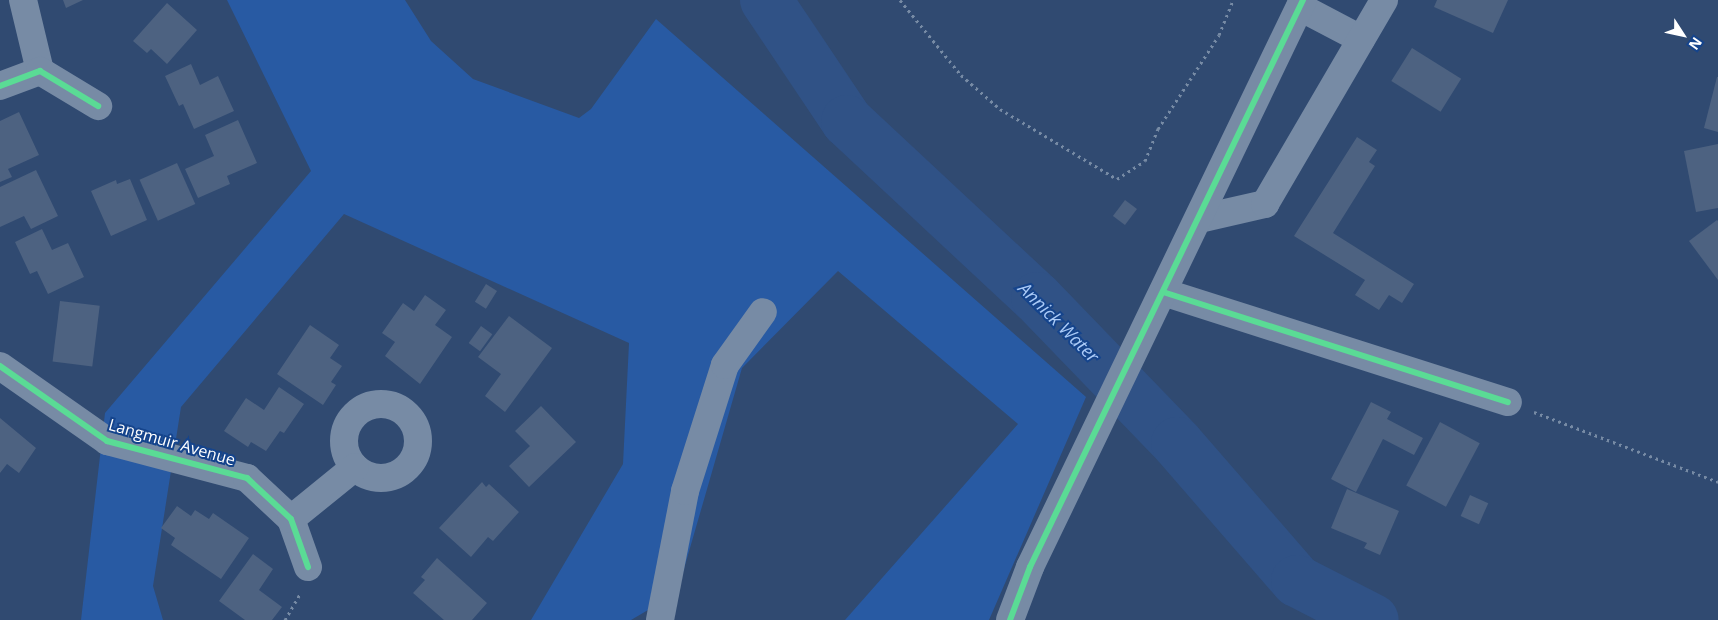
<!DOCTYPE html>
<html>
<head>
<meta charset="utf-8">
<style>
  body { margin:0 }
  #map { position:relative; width:1718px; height:620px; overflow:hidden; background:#304a71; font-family:"Open Sans",sans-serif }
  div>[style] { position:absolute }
  .green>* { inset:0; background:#285aa3 }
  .river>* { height:52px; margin:-26px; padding:0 26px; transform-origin:26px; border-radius:26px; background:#305286 }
  .building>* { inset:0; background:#4d6281; transform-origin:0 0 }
  .path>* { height:3px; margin-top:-1.5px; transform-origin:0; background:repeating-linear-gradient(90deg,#778ba5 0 2.5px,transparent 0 6.5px) }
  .minor>* { height:28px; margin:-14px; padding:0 14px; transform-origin:14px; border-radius:14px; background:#778ba5 }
  .minor>.ring { margin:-14px; padding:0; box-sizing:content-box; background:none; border:28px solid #778ba5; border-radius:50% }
  .cycleway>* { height:6px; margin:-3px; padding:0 3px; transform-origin:3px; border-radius:3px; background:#5adb95 }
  span { translate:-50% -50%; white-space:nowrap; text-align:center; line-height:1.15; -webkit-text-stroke:4px #15448c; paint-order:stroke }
  .street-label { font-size:16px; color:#fff }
  .water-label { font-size:18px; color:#aacaf7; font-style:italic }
  .north { position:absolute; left:1658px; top:10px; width:50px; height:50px; -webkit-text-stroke:4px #15448c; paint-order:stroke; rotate:125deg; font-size:14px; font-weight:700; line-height:20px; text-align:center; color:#fff }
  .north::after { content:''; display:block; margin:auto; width:18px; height:22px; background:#fff; clip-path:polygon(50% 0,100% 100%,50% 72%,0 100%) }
</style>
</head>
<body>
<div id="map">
  <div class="green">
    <i style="clip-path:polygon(227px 0,405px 0,431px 41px,473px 79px,579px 118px,591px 109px,656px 19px,1086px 397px,989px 620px,845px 620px,1018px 424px,838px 271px,742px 368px,677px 593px,631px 620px,531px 620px,623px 464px,629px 343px,344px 214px,181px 407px,153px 586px,163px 620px,81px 620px,105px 413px,311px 171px)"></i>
  </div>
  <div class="river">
    <i style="left:766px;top:0;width:146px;rotate:56.2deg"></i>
    <i style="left:847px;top:121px;width:260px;rotate:43deg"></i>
    <i style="left:1037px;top:298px;width:202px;rotate:46deg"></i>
    <i style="left:1177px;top:443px;width:183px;rotate:49deg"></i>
    <i style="left:1297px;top:581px;width:85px;rotate:27.2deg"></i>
  </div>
  <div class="building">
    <i style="clip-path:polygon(63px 0,83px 0,66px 8px)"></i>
    <i style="clip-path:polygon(1437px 0,1508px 0,1493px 33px,1434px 7px)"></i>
    <i style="clip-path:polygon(167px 3px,197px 30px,167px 64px,151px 49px,147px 53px,133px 41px)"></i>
    <i style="left:1412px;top:48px;width:58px;height:39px;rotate:32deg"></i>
    <i style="clip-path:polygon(191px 64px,200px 85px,218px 76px,234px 111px,194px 129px,183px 104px,179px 106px,165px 76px)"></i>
    <i style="clip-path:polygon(1717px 77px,1718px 77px,1718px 132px,1704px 128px)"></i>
    <i style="clip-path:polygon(19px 112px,39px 155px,8px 169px,12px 177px,0 182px,0 121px)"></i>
    <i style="clip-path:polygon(238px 120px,257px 163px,227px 176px,230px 184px,198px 198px,185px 169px,214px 156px,205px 135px)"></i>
    <i style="clip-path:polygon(1357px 137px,1377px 150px,1369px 162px,1375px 166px,1333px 233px,1414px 284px,1402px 303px,1389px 295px,1379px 310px,1355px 295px,1365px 280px,1294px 236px)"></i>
    <i style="clip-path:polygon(1718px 144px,1718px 208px,1696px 212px,1684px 151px)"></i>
    <i style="left:177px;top:163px;width:45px;height:41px;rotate:66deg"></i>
    <i style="clip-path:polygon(36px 170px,58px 216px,31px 229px,24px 216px,0 227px,0 187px)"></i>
    <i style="clip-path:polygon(130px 179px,147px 220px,111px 236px,91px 191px,116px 180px,117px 184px)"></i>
    <i style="left:1125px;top:200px;width:15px;height:20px;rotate:37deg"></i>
    <i style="clip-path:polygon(1717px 220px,1718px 221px,1718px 280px,1689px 241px)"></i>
    <i style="clip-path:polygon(42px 229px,52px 250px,68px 243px,84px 277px,48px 294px,37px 271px,30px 274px,15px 242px)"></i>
    <i style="left:486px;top:284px;width:13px;height:21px;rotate:32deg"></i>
    <i style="clip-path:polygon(425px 295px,446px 310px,435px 325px,452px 337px,420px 384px,385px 356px,395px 342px,382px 333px,403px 303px,414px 311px)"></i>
    <i style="left:60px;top:301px;width:40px;height:61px;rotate:7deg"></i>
    <i style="clip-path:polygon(509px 316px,552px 348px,505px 412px,485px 396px,501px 374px,478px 357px)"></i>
    <i style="clip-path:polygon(310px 325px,339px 345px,330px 358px,342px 366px,331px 382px,336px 385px,323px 405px,277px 374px)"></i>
    <i style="left:481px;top:326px;width:14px;height:21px;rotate:36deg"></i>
    <i style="clip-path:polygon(279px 387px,304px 404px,284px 433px,280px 431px,266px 451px,251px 442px,248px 447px,224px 431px,246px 398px,264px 410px)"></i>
    <i style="clip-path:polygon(1371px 402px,1391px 412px,1387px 419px,1423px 438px,1414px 455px,1383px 439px,1356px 492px,1331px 479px)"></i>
    <i style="clip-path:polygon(541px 406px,576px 442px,529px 487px,509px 466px,530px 446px,515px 431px)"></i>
    <i style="clip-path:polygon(0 418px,36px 448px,19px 473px,7px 464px,0 473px)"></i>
    <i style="left:1440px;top:422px;width:45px;height:72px;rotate:28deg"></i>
    <i style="clip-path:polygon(482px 482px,486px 487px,489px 484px,519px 512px,493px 541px,488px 537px,471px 557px,439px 528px)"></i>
    <i style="clip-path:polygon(1347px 489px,1399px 511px,1380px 555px,1364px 548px,1367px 543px,1331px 528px)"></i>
    <i style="left:1470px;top:495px;width:20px;height:23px;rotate:24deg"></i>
    <i style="clip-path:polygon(177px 506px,191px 516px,195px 510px,209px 519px,213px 513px,249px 538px,221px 579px,171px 545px,175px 538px,161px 528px)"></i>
    <i style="clip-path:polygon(253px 554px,273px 569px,259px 590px,282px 607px,272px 620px,245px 620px,219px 601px)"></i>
    <i style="clip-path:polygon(437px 558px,487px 603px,472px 620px,444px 620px,413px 593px,425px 580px,421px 577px)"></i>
  </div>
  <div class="path">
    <i style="left:900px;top:0;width:97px;rotate:50.9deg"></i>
    <i style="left:961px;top:75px;width:52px;rotate:41.1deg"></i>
    <i style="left:1000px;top:109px;width:136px;rotate:30.9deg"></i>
    <i style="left:1117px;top:179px;width:33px;rotate:-33deg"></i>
    <i style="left:1145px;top:161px;width:35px;rotate:-68deg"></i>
    <i style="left:1158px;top:129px;width:112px;rotate:-57deg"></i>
    <i style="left:1219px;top:35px;width:38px;rotate:-68deg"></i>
    <i style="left:1534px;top:412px;width:197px;rotate:20.8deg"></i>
    <i style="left:285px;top:620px;width:30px;rotate:-60deg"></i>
  </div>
  <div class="minor">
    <i style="left:23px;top:0;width:73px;rotate:76.5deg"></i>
    <i style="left:1300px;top:7px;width:69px;rotate:27.7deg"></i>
    <i style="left:0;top:86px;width:43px;rotate:-20.6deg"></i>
    <i style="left:40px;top:71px;width:68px;rotate:31.1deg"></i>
    <i style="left:1199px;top:219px;width:68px;rotate:-12.8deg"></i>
    <i style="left:1265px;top:204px;width:236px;rotate:-59.7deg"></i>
    <i style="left:1163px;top:292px;width:362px;rotate:17.7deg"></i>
    <i style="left:0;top:366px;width:131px;rotate:35deg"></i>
    <i style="left:107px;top:441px;width:145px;rotate:14.8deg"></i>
    <i style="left:247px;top:478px;width:60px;rotate:43deg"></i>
    <i style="left:291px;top:519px;width:51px;rotate:70.5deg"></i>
    <i class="ring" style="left:344px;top:404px;width:46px;height:46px"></i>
    <i style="left:291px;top:519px;width:82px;rotate:-39.1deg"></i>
    <i style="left:660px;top:620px;width:131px;rotate:-79deg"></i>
    <i style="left:685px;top:491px;width:132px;rotate:-72.4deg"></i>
    <i style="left:725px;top:365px;width:65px;rotate:-54.4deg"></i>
    <i style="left:1010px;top:620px;width:57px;rotate:-69.3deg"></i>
    <i style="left:1030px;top:567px;width:629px;rotate:-64.29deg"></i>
  </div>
  <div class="cycleway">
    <i style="left:0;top:86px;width:43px;rotate:-20.6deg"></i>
    <i style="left:40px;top:71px;width:68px;rotate:31.1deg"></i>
    <i style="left:1163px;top:292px;width:362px;rotate:17.7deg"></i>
    <i style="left:0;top:366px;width:131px;rotate:35deg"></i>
    <i style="left:107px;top:441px;width:145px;rotate:14.8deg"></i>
    <i style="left:247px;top:478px;width:60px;rotate:43deg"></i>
    <i style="left:291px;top:519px;width:51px;rotate:70.5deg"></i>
    <i style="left:1010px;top:620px;width:57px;rotate:-69.3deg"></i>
    <i style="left:1030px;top:567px;width:629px;rotate:-64.29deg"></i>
  </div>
  <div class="street-label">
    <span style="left:172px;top:442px;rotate:16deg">Langmuir Avenue</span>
  </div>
  <div class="water-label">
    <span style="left:1059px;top:322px;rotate:45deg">Annick Water</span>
  </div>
  <div class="north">N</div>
</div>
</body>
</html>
